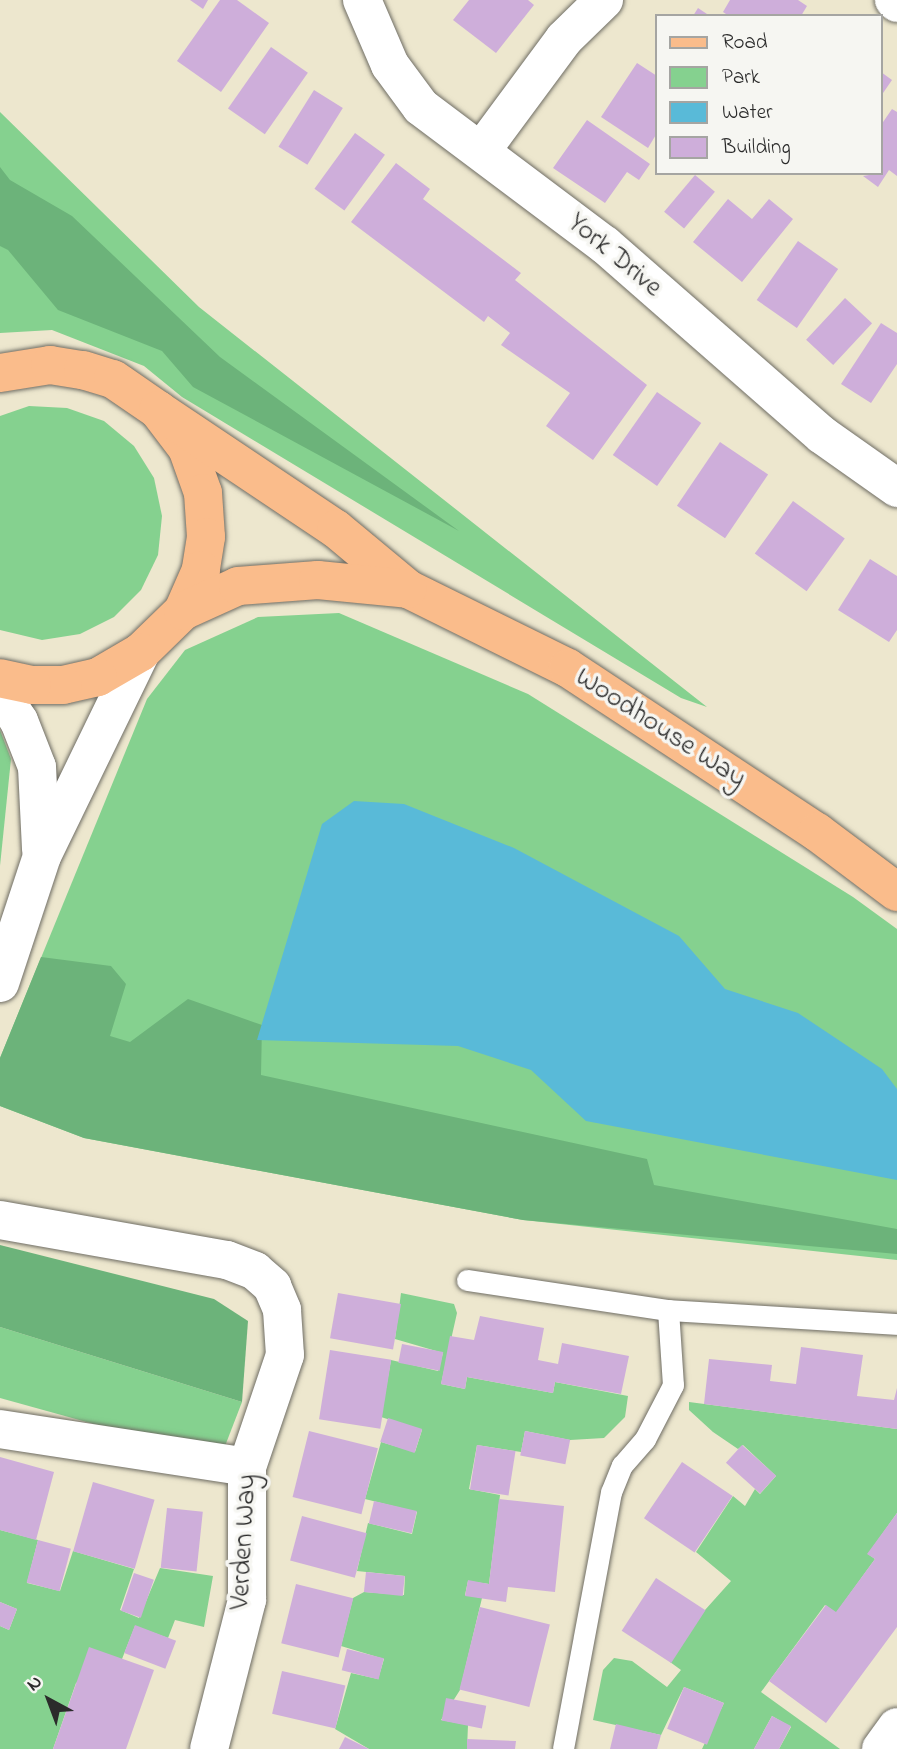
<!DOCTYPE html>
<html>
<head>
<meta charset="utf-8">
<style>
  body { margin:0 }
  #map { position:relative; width:897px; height:1749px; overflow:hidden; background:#ede7ce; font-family:"Indie Flower",sans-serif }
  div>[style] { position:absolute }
  .green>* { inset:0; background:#85d18f }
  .forest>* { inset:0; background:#6cb37a }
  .water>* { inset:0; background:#59bad8 }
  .building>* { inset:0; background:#ceaeda; transform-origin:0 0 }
  .roads { filter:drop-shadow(0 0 2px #6f6d64) drop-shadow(0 0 2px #6f6d64) }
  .lane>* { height:21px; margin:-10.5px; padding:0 10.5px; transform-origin:10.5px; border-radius:10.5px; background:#fff }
  .street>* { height:38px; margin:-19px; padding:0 19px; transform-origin:19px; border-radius:19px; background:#fff }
  .primary>* { height:38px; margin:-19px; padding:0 19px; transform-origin:19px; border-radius:19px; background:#fabc8b }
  span { translate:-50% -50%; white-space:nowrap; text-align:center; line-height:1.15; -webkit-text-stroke:7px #f6f6f2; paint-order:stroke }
  .street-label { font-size:28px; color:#2b2b2b }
  .legend { position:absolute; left:655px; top:14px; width:228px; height:161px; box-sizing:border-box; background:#f6f6f2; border:2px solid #a5a5a2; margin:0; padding:9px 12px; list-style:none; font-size:21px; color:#2b2b2b }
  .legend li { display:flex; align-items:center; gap:14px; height:35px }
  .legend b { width:35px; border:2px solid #a5a5a2 }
  .north { position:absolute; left:14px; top:1665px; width:70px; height:70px; -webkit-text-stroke:5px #f6f6f2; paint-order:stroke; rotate:319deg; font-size:19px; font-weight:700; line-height:28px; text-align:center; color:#2b2b2b }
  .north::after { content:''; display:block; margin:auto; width:24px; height:32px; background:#2b2b2b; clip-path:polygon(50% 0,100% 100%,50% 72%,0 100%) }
</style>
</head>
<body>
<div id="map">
  <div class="green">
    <i style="clip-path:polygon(0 112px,199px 307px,707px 707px,681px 698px,182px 397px,144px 366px,52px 330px,0 333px)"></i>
    <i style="clip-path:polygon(29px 406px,67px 408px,104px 421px,134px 446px,154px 478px,162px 516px,158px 555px,141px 590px,114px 617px,80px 634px,42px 640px,0 630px,0 416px)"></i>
    <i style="clip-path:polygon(339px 613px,528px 694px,853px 897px,897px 929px,897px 1260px,523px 1220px,84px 1138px,0 1106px,0 1058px,147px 699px,185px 650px,258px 617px)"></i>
    <i style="clip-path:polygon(0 730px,11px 759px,0 866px)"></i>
    <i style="clip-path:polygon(401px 1293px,454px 1304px,457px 1313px,441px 1384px,465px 1389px,467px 1377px,553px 1393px,555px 1382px,628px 1396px,625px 1417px,604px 1438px,570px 1440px,525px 1431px,521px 1452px,477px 1445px,469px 1489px,500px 1495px,489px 1584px,468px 1581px,465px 1595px,482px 1598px,460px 1690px,441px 1720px,468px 1725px,467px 1749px,369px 1749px,335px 1729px,351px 1673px,378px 1679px,384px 1659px,341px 1646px,353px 1598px,364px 1592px,404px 1595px,405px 1576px,357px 1571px,368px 1523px,412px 1534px,417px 1512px,365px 1499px,381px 1442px,415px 1452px,422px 1430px,381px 1417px,391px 1360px,438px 1371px,443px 1353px,395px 1339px)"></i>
    <i style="clip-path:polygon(0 1327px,242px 1402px,220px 1459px,0 1398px)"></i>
    <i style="clip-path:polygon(689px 1402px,897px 1429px,897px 1513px,868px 1554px,875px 1559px,836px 1613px,825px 1605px,761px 1692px,840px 1749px,779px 1749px,791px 1727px,772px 1716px,754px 1749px,702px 1749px,724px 1703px,684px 1687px,661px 1735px,593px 1720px,603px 1670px,614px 1658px,632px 1661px,667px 1687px,681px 1670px,670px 1662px,705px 1610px,731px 1581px,696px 1552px,733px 1496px,745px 1506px,755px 1489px,760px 1494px,776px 1476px,743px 1445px,738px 1449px,713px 1432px,689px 1410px)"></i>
    <i style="clip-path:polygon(0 1530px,38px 1540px,27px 1583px,60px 1591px,73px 1551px,134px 1569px,120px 1610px,139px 1618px,160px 1568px,213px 1576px,204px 1627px,175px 1620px,168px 1638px,135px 1626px,122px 1659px,76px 1683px,53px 1749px,0 1749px,0 1626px,9px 1630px,17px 1609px,0 1602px)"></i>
  </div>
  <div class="forest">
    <i style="clip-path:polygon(0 167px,10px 180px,72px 216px,220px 357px,459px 531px,193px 387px,162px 351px,58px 310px,8px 250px,0 246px)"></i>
    <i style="clip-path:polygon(41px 957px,111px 966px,126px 984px,110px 1036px,130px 1042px,188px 999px,262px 1025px,261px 1075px,647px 1159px,654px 1185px,897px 1229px,897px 1254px,523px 1220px,84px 1138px,0 1106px,0 1058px)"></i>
    <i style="clip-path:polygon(0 1245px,214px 1299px,248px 1321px,242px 1402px,0 1327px)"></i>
  </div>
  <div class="water">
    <i style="clip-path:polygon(354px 801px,404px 804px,514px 848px,679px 936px,725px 989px,798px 1013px,882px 1069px,897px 1089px,897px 1180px,586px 1121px,531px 1070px,458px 1046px,257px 1040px,322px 824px)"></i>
  </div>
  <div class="building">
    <i style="clip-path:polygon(190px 0,208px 0,203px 9px)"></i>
    <i style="clip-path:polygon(220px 0,237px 0,269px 23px,221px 92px,177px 61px)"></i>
    <i style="clip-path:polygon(469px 0,528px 0,534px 5px,496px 53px,453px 20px)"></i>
    <i style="clip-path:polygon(730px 0,798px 0,807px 6px,801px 16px,729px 16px,723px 12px)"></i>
    <i style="clip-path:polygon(698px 8px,710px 16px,693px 16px)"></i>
    <i style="left:271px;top:47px;width:45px;height:75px;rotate:35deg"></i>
    <i style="clip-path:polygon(637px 63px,657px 76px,657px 133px,648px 148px,601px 117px)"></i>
    <i style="clip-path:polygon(881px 72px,892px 80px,881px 96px)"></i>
    <i style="left:314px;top:90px;width:34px;height:67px;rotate:32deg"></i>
    <i style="clip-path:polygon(892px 109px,897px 112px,897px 176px,889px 170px,878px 187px,863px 176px,881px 173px,881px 125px)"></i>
    <i style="clip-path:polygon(587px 120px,650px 164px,639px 180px,627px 172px,605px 203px,553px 168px)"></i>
    <i style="left:355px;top:133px;width:37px;height:69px;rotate:36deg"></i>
    <i style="clip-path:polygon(396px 163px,430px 189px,423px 199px,521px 273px,515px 280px,647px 385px,593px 460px,546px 426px,570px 393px,501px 345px,510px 333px,488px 316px,484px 322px,351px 222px)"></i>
    <i style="left:695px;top:175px;width:26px;height:48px;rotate:40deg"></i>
    <i style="clip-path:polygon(728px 199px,752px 219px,769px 199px,793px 219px,742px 282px,693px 242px)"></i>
    <i style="left:798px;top:241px;width:49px;height:72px;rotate:35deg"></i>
    <i style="left:845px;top:298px;width:37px;height:57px;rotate:43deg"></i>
    <i style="clip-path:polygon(881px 323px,897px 333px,897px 364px,871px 403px,841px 384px)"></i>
    <i style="left:657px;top:392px;width:54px;height:77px;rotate:35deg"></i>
    <i style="left:720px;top:442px;width:58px;height:77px;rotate:34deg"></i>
    <i style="left:793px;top:501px;width:64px;height:65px;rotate:36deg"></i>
    <i style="clip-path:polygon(870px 559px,897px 576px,897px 630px,889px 642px,838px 610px)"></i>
    <i style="left:338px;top:1293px;width:64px;height:46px;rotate:10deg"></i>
    <i style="clip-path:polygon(480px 1316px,544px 1328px,538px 1360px,558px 1364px,562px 1343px,629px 1356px,621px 1394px,555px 1382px,553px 1393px,467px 1377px,465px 1389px,441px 1384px,450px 1336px,474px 1340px)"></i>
    <i style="left:402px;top:1344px;width:42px;height:19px;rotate:11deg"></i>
    <i style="clip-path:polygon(801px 1347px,863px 1355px,857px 1396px,894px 1400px,897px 1388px,897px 1429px,704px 1404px,709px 1359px,772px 1365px,770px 1381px,796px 1384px)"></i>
    <i style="left:330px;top:1350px;width:62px;height:70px;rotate:9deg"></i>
    <i style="left:388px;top:1418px;width:36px;height:25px;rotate:18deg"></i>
    <i style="left:309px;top:1431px;width:71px;height:68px;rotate:14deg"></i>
    <i style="left:525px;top:1431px;width:46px;height:25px;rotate:11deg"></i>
    <i style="left:477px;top:1445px;width:39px;height:45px;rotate:9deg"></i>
    <i style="left:742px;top:1445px;width:46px;height:24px;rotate:42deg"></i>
    <i style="clip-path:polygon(0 1457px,54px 1472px,36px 1540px,0 1530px)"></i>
    <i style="left:682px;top:1462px;width:61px;height:68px;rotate:34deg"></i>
    <i style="left:93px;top:1482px;width:64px;height:72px;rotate:16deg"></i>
    <i style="clip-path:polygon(499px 1499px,564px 1506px,555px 1592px,508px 1587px,506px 1602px,465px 1596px,468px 1580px,489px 1584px)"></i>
    <i style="left:374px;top:1501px;width:44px;height:23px;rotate:13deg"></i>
    <i style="left:167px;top:1508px;width:36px;height:60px;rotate:6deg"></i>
    <i style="clip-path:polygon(897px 1513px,897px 1627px,826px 1723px,769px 1681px,826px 1605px,836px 1612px,875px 1559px,867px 1554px)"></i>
    <i style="left:302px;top:1516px;width:67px;height:46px;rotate:15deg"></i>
    <i style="left:38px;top:1540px;width:34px;height:44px;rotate:15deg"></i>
    <i style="left:366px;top:1572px;width:39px;height:20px;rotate:6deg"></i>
    <i style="left:134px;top:1573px;width:21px;height:40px;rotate:19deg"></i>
    <i style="left:656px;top:1578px;width:59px;height:63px;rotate:33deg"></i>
    <i style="left:296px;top:1584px;width:59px;height:61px;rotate:14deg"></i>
    <i style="clip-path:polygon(0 1602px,17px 1609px,9px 1630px,0 1626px)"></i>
    <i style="left:480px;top:1607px;width:72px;height:85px;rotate:14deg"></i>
    <i style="left:135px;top:1625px;width:44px;height:30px;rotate:21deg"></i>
    <i style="clip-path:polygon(89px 1647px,154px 1670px,126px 1749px,53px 1749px)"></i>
    <i style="left:347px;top:1649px;width:38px;height:22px;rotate:14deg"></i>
    <i style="left:282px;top:1671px;width:65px;height:44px;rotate:13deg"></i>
    <i style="left:684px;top:1687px;width:43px;height:45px;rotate:22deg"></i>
    <i style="left:446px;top:1698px;width:41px;height:23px;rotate:11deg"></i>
    <i style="clip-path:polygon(772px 1716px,791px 1726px,779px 1749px,754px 1749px)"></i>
    <i style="clip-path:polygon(616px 1724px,661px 1735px,657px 1749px,610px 1749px)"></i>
    <i style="clip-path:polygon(345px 1737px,369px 1749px,339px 1749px)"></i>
    <i style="clip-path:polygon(467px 1739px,516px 1741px,515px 1749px,467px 1749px)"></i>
  </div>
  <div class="roads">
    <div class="lane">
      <i style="left:467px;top:1280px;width:203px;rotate:8.5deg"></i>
      <i style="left:668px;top:1310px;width:75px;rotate:86.2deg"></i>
      <i style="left:673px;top:1385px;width:61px;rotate:117.4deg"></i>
      <i style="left:645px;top:1439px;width:35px;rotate:131deg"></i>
      <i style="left:622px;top:1465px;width:29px;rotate:112deg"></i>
      <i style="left:611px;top:1492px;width:261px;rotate:100.6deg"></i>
      <i style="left:668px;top:1310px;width:229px;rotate:3.5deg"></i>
    </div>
    <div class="street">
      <i style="left:362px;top:0;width:71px;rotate:66.7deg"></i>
      <i style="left:390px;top:65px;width:52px;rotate:53.6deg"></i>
      <i style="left:421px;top:107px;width:230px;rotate:36.9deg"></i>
      <i style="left:605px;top:245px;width:288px;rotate:41.2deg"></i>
      <i style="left:822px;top:435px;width:92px;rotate:35.2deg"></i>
      <i style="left:894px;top:0;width:4px;rotate:45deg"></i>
      <i style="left:482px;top:150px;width:138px;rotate:-53.5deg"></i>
      <i style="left:564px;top:39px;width:56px;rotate:-44.3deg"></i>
      <i style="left:0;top:692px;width:35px;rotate:57deg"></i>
      <i style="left:19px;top:721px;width:49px;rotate:68.6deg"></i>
      <i style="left:37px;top:767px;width:83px;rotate:87.2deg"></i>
      <i style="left:0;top:983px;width:134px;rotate:-71.7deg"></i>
      <i style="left:42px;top:856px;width:227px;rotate:-64.1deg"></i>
      <i style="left:0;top:1220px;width:230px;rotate:10deg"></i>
      <i style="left:227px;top:1260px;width:30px;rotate:21deg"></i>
      <i style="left:255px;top:1271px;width:23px;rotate:41deg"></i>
      <i style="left:272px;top:1286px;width:26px;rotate:67deg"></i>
      <i style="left:282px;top:1310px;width:45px;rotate:86.2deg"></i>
      <i style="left:285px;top:1355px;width:118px;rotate:108.7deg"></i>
      <i style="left:247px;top:1467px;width:133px;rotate:90deg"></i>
      <i style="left:247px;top:1600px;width:154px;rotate:104.3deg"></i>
      <i style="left:0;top:1429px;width:250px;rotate:8.7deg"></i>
      <i style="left:881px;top:1749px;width:27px;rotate:-54deg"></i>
    </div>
    <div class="primary">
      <i style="left:0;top:373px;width:51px;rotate:-9.1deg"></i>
      <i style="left:50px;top:365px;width:33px;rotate:9deg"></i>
      <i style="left:83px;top:370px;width:31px;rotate:17deg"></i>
      <i style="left:113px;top:379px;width:55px;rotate:34.6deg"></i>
      <i style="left:158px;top:410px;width:48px;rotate:52.7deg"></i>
      <i style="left:187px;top:448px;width:48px;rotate:70.4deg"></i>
      <i style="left:203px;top:493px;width:44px;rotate:86.1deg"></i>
      <i style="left:206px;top:537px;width:33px;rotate:99deg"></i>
      <i style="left:201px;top:570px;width:45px;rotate:113.7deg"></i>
      <i style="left:183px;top:611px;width:59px;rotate:135.7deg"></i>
      <i style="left:141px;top:652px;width:50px;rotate:149.8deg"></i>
      <i style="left:98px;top:677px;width:36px;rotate:167deg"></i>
      <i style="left:63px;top:685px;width:31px;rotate:180deg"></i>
      <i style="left:32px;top:685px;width:33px;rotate:-168deg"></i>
      <i style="left:158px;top:410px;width:214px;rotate:33.8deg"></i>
      <i style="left:336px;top:529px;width:94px;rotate:39.8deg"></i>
      <i style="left:408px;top:589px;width:178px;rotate:26.3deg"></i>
      <i style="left:568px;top:668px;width:298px;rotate:33.4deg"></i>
      <i style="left:817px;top:832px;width:100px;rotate:36.9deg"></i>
      <i style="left:183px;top:611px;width:60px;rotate:-24.4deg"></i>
      <i style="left:238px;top:586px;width:80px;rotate:-4.3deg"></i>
      <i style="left:318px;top:580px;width:90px;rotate:5.7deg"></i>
    </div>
  </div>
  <div class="street-label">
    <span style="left:614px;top:256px;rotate:40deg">York Drive</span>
    <span style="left:660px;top:729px;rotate:33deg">Woodhouse Way</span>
    <span style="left:245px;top:1542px;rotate:-87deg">Verden Way</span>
  </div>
  <ul class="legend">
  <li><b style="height:9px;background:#fabc8b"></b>Road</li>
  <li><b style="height:19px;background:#85d18f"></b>Park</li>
  <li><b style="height:19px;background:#59bad8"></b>Water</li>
  <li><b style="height:19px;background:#ceaeda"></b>Building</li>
  </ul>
  <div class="north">N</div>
</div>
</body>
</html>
